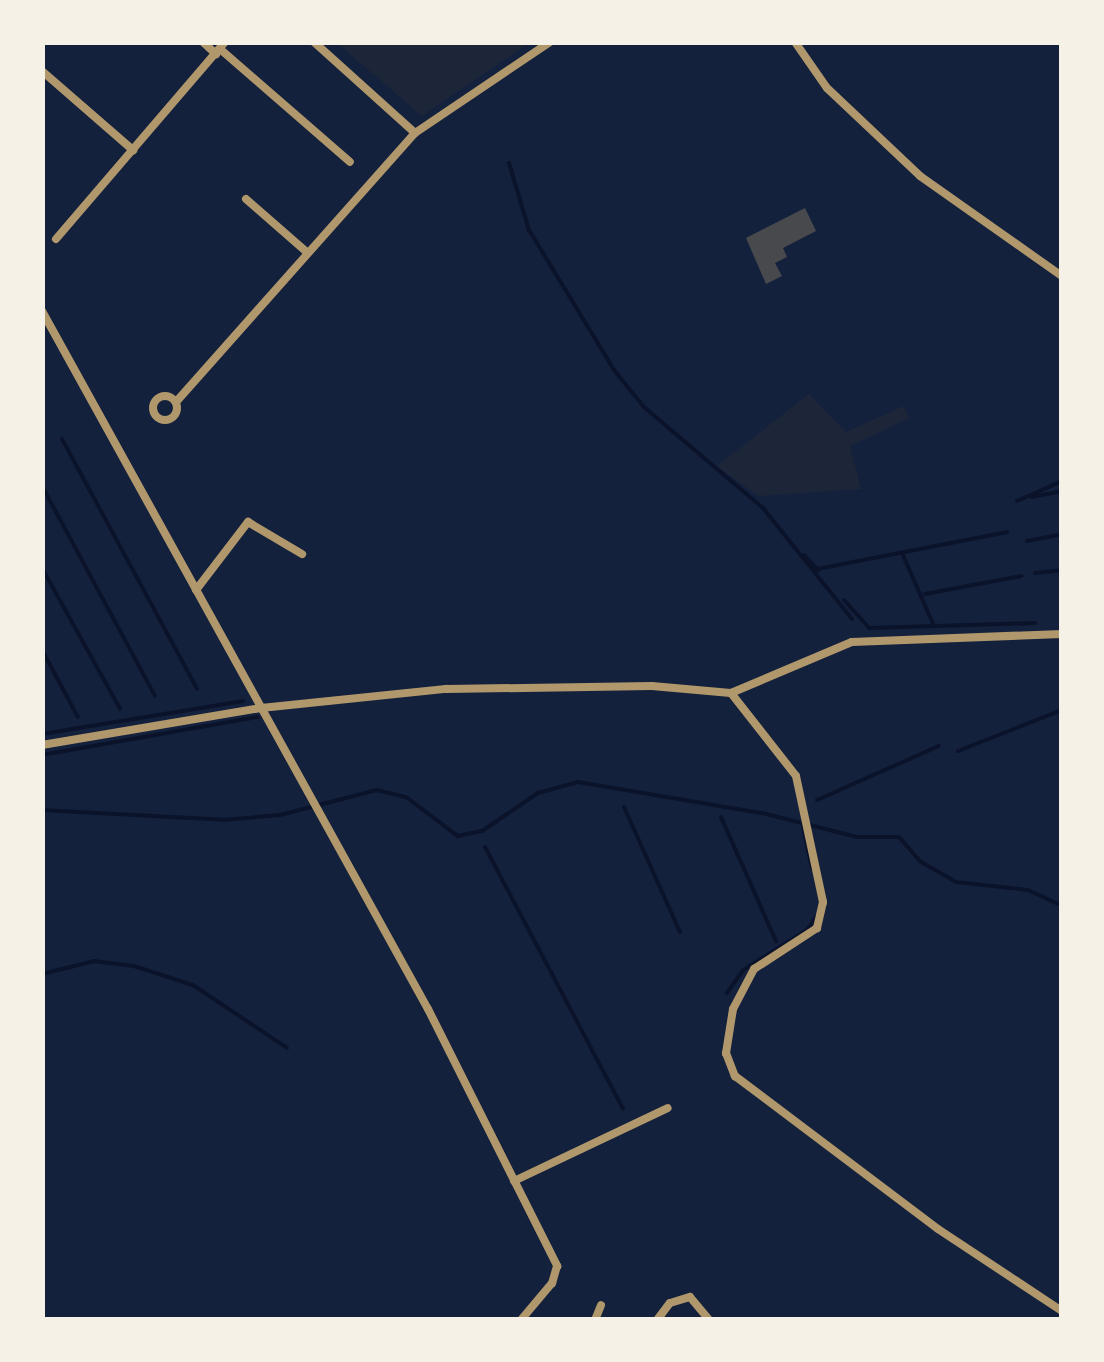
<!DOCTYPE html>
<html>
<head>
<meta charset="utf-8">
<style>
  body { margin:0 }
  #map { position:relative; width:1104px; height:1362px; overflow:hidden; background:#14213d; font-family:"Exo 2",sans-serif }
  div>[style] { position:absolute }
  .green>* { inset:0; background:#1d2539 }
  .stream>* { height:4px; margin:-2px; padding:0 2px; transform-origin:2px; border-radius:2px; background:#0b132b }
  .building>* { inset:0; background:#48494c }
  .minor>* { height:8px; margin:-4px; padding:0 4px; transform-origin:4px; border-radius:4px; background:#b1986c }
  .minor>.ring { margin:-4px; padding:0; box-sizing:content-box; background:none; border:8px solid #b1986c; border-radius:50% }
  span { translate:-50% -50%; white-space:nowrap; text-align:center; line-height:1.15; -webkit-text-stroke:8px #f6f1e7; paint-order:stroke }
  .frame { position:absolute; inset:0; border:45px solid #f6f1e7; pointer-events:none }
</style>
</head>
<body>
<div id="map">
  <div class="green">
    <i style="clip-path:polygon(337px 43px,529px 43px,422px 116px)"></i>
    <i style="clip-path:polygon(809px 394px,846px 432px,904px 406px,909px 418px,850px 446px,861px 489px,758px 496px,717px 466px)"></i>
  </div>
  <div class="stream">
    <i style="left:509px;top:163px;width:70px;rotate:73.4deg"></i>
    <i style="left:529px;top:230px;width:164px;rotate:58.7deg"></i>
    <i style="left:614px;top:370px;width:48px;rotate:51deg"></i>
    <i style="left:644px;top:407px;width:156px;rotate:40.3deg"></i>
    <i style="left:763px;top:508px;width:142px;rotate:51.3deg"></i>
    <i style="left:62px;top:439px;width:284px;rotate:61.6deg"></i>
    <i style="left:42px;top:486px;width:238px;rotate:61.7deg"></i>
    <i style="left:1032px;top:497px;width:31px;rotate:-11deg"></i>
    <i style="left:1017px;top:501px;width:49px;rotate:-24deg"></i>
    <i style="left:1027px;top:541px;width:36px;rotate:-11deg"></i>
    <i style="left:902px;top:553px;width:80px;rotate:66.3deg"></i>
    <i style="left:804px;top:555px;width:21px;rotate:47deg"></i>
    <i style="left:42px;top:568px;width:161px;rotate:61deg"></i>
    <i style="left:817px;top:569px;width:194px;rotate:-11deg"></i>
    <i style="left:1035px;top:573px;width:27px;rotate:-6deg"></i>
    <i style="left:925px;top:594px;width:98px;rotate:-10.6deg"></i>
    <i style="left:844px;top:600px;width:38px;rotate:48deg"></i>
    <i style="left:869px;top:628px;width:166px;rotate:-1.7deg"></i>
    <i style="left:42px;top:650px;width:76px;rotate:61.8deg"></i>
    <i style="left:42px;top:734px;width:204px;rotate:-9.3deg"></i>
    <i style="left:958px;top:751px;width:112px;rotate:-21.5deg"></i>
    <i style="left:42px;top:755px;width:219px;rotate:-10deg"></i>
    <i style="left:817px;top:800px;width:133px;rotate:-23.9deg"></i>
    <i style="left:624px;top:807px;width:137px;rotate:65.9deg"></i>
    <i style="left:42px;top:810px;width:182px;rotate:3.1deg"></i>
    <i style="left:224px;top:820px;width:56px;rotate:-5.1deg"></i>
    <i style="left:280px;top:815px;width:100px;rotate:-14.5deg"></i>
    <i style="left:377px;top:790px;width:30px;rotate:14deg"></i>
    <i style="left:406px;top:797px;width:65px;rotate:36.9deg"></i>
    <i style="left:458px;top:836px;width:25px;rotate:-12deg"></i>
    <i style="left:482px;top:831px;width:68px;rotate:-34.2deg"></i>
    <i style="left:538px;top:793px;width:41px;rotate:-15.4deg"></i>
    <i style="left:578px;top:782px;width:187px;rotate:9.6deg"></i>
    <i style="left:762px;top:813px;width:98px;rotate:14.2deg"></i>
    <i style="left:857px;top:837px;width:42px"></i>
    <i style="left:899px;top:837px;width:33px;rotate:49deg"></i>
    <i style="left:921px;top:862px;width:40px;rotate:29.7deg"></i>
    <i style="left:956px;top:882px;width:72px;rotate:6.3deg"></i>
    <i style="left:1028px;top:890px;width:38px;rotate:25deg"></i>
    <i style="left:721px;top:817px;width:136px;rotate:66.1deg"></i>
    <i style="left:803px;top:827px;width:42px;rotate:77.6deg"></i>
    <i style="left:485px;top:847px;width:296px;rotate:62.2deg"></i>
    <i style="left:42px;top:974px;width:54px;rotate:-14deg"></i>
    <i style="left:94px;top:961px;width:40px;rotate:7.1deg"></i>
    <i style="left:134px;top:966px;width:62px;rotate:17.9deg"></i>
    <i style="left:193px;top:985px;width:113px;rotate:33.8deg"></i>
    <i style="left:727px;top:993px;width:28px;rotate:-55deg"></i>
    <i style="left:743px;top:970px;width:75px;rotate:-32deg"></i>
    <i style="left:807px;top:930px;width:16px;rotate:-55deg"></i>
  </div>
  <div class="building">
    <i style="clip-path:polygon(805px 208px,816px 231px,783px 248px,787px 257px,775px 263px,782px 276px,766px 284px,746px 238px)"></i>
  </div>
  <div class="minor">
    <i style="left:203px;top:42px;width:18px;rotate:43deg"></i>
    <i style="left:314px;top:42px;width:136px;rotate:42deg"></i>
    <i style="left:795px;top:42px;width:56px;rotate:55.2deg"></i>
    <i style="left:827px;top:88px;width:128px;rotate:43.4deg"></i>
    <i style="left:920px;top:176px;width:174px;rotate:35.2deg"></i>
    <i style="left:220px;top:49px;width:172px;rotate:41deg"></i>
    <i style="left:42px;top:71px;width:121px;rotate:41deg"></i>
    <i style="left:246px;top:199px;width:82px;rotate:41.1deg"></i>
    <i style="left:56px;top:239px;width:260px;rotate:-49.4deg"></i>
    <i style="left:42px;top:311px;width:798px;rotate:61.06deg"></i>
    <i style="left:428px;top:1009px;width:288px;rotate:63.3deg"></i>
    <i style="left:557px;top:1266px;width:18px;rotate:106deg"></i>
    <i style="left:552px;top:1283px;width:48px;rotate:130deg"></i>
    <i class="ring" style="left:153px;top:396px;width:16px;height:16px"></i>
    <i style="left:176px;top:402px;width:360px;rotate:-48.4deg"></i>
    <i style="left:415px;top:133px;width:163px;rotate:-34deg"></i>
    <i style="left:196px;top:590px;width:86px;rotate:-52.6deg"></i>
    <i style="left:248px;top:522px;width:63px;rotate:30.7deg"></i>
    <i style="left:731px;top:693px;width:105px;rotate:51.9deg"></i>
    <i style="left:796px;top:776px;width:129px;rotate:77.9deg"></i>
    <i style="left:823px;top:902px;width:27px;rotate:103deg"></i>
    <i style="left:817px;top:928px;width:75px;rotate:146.9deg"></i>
    <i style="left:754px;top:969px;width:45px;rotate:117.7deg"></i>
    <i style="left:733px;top:1009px;width:45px;rotate:99deg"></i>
    <i style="left:726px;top:1053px;width:25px;rotate:69deg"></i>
    <i style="left:735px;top:1076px;width:254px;rotate:37deg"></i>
    <i style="left:938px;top:1229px;width:149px;rotate:33.5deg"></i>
    <i style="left:42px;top:745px;width:222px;rotate:-9.6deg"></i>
    <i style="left:261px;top:708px;width:186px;rotate:-5.9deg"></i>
    <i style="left:446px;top:689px;width:206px;rotate:-0.8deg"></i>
    <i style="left:652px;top:686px;width:79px;rotate:5.1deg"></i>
    <i style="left:731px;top:693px;width:131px;rotate:-22.9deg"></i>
    <i style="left:852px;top:642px;width:210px;rotate:-2.2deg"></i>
    <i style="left:514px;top:1181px;width:170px;rotate:-25.4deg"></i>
    <i style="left:595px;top:1320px;width:16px;rotate:-68deg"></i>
    <i style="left:657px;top:1320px;width:21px;rotate:-53deg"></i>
    <i style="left:670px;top:1303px;width:21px;rotate:-17deg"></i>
    <i style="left:690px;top:1297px;width:30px;rotate:50deg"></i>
  </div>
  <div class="frame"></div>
</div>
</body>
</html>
